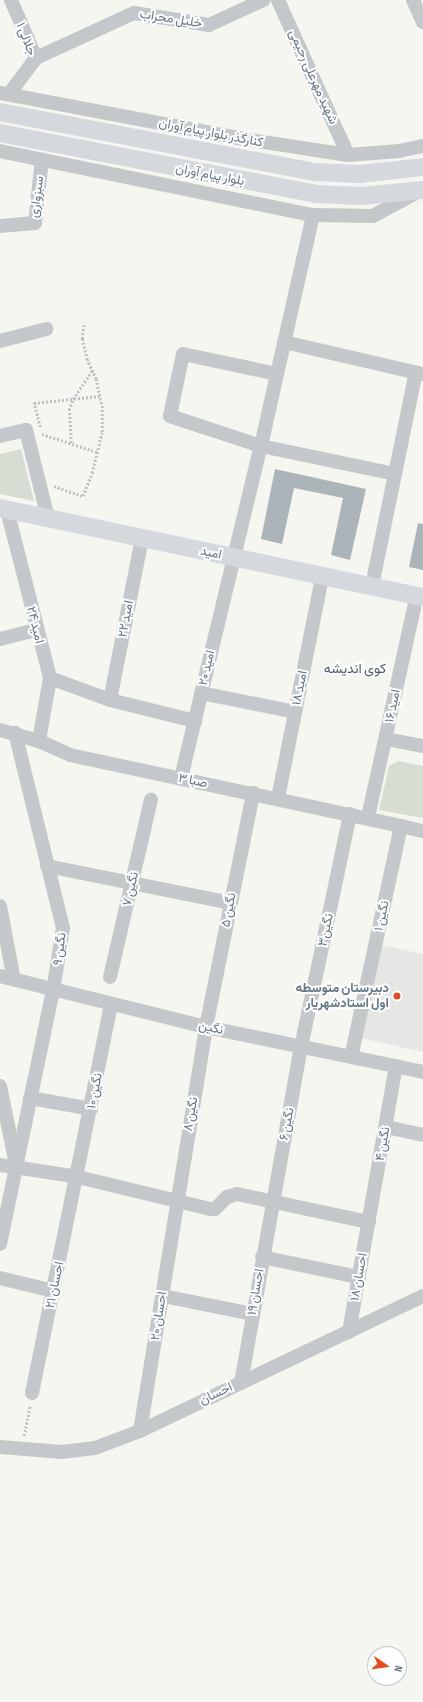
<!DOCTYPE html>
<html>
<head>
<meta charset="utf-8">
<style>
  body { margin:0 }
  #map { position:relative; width:423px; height:1702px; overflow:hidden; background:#f6f6f1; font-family:"Sofia Sans Condensed",Vazirmatn,sans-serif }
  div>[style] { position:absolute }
  .built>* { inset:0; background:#e6e7e5 }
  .green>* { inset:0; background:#d6ddd2 }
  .building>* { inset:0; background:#abb4b8 }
  .path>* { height:2.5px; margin-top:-1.25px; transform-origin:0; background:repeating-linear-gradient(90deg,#bec0c2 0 2px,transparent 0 4px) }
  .minor>* { height:14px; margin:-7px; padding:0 7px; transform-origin:7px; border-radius:7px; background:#c5c8cb }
  .major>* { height:18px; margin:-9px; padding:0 9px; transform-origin:9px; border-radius:9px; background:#d4d9dd }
  .dots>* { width:11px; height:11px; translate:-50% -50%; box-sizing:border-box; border:2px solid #fff; border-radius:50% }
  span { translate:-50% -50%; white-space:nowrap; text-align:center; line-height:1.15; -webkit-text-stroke:4px #fff; paint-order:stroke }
  .street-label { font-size:13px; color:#637684 }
  .poi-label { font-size:13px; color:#637684; font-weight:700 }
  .right { translate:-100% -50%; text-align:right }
  .neighbourhood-label { font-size:14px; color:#515e69 }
  .north { position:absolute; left:367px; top:1646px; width:40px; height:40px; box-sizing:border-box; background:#fff; border:1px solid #c1c8ce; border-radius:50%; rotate:103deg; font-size:11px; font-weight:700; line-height:16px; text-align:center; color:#637684 }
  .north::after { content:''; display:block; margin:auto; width:14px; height:18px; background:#ec4a1b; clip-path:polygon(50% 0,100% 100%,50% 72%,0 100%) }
</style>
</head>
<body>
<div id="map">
  <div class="built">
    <i style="clip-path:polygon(382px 945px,423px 954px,423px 1052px,361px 1038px)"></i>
  </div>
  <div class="green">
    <i style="clip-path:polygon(21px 449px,34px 501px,0 494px,0 454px)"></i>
    <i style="clip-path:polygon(398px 761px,423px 766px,423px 818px,379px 810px,389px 766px)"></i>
  </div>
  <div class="building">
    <i style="clip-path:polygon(275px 469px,366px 489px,350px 560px,331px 555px,343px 498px,294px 488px,282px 544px,261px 539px)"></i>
    <i style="clip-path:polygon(418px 523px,423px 524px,423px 570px,409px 567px)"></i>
  </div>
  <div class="path">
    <i style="left:40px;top:427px;width:25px;rotate:-104deg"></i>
    <i style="left:34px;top:403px;width:66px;rotate:-6.1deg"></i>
    <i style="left:42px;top:434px;width:58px;rotate:18.1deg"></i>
    <i style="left:71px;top:443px;width:33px;rotate:-93deg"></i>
    <i style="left:69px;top:410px;width:12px;rotate:-70deg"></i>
    <i style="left:73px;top:399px;width:34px;rotate:-56deg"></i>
    <i style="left:54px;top:486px;width:31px;rotate:19deg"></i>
    <i style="left:83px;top:496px;width:25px;rotate:-69deg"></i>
    <i style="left:92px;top:473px;width:42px;rotate:-76.3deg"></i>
    <i style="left:102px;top:432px;width:24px;rotate:-90deg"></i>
    <i style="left:102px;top:408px;width:30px;rotate:-102deg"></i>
    <i style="left:96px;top:379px;width:21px;rotate:-115deg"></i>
    <i style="left:87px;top:360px;width:22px;rotate:-103deg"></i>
    <i style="left:82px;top:339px;width:16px;rotate:-83deg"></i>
    <i style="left:24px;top:1436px;width:31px;rotate:-79deg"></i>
  </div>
  <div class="minor">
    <i style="left:11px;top:0;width:63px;rotate:66.7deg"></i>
    <i style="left:278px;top:0;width:170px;rotate:65.7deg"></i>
    <i style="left:413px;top:0;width:24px;rotate:66deg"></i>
    <i style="left:0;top:93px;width:242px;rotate:10.7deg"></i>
    <i style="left:238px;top:138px;width:111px;rotate:8.8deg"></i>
    <i style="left:348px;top:155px;width:51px;rotate:-4.5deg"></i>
    <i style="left:399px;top:151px;width:25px;rotate:-12deg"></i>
    <i style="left:9px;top:94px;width:45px;rotate:-53.1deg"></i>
    <i style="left:36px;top:58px;width:108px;rotate:-24.7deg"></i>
    <i style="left:134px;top:13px;width:76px;rotate:9.1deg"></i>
    <i style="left:209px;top:25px;width:60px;rotate:-24.8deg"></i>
    <i style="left:0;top:151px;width:319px;rotate:11.6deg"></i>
    <i style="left:313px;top:215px;width:60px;rotate:1deg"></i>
    <i style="left:373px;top:216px;width:49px;rotate:-28.1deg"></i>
    <i style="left:0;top:226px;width:35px;rotate:-5deg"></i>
    <i style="left:35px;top:223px;width:63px;rotate:-83.7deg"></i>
    <i style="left:0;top:341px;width:48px;rotate:-14.6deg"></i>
    <i style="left:284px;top:342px;width:143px;rotate:13deg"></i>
    <i style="left:277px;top:374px;width:74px;rotate:102.5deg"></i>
    <i style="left:261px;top:446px;width:137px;rotate:11.8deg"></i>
    <i style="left:0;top:436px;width:27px;rotate:-13deg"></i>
    <i style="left:26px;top:430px;width:91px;rotate:76deg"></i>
    <i style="left:7px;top:510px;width:173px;rotate:75.6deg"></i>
    <i style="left:50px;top:678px;width:64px;rotate:99.9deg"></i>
    <i style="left:372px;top:586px;width:218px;rotate:-78.4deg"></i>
    <i style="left:0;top:639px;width:37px;rotate:-14deg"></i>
    <i style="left:50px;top:678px;width:64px;rotate:20.1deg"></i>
    <i style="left:110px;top:700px;width:88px;rotate:13.9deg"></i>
    <i style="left:201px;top:693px;width:96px;rotate:11.4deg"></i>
    <i style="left:110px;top:700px;width:165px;rotate:-78.8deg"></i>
    <i style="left:0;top:730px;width:41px;rotate:15.8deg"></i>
    <i style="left:39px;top:741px;width:34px;rotate:24deg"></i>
    <i style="left:70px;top:755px;width:339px;rotate:12.1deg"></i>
    <i style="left:401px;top:826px;width:236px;rotate:102.2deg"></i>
    <i style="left:386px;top:739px;width:38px;rotate:11deg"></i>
    <i style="left:181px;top:778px;width:342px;rotate:-76.5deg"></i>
    <i style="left:261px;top:446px;width:96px;rotate:-161.8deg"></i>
    <i style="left:170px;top:416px;width:63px;rotate:-78.2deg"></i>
    <i style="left:183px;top:354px;width:96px;rotate:12deg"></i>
    <i style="left:277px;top:374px;width:163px;rotate:-77.2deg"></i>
    <i style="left:278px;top:798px;width:225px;rotate:-78.7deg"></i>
    <i style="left:368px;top:817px;width:227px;rotate:-77.6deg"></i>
    <i style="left:401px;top:826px;width:23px;rotate:13deg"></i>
    <i style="left:47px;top:866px;width:187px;rotate:11.4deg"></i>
    <i style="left:0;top:906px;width:75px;rotate:79.3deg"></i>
    <i style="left:0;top:976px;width:212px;rotate:13.9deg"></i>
    <i style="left:206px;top:1027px;width:222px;rotate:11.7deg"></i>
    <i style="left:110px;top:977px;width:182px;rotate:-77deg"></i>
    <i style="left:0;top:1086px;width:76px;rotate:78.5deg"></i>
    <i style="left:30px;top:1098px;width:62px;rotate:10.2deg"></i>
    <i style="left:386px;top:1127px;width:38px;rotate:12deg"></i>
    <i style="left:0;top:1165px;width:79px;rotate:8.7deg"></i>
    <i style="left:78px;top:1177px;width:136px;rotate:13.6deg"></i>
    <i style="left:210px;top:1209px;width:5px"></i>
    <i style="left:215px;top:1209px;width:17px;rotate:-45deg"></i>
    <i style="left:227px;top:1197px;width:10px;rotate:-17deg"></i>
    <i style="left:237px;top:1194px;width:135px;rotate:12deg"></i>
    <i style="left:0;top:1244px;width:258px;rotate:-78.2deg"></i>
    <i style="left:53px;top:991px;width:64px;rotate:-81deg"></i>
    <i style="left:63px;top:928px;width:201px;rotate:-103.8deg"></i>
    <i style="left:262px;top:1257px;width:99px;rotate:11.7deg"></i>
    <i style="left:0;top:1278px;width:56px;rotate:13.5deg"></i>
    <i style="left:163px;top:1296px;width:91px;rotate:11.4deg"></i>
    <i style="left:349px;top:1332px;width:270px;rotate:-80deg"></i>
    <i style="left:241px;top:1383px;width:341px;rotate:-79.9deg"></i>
    <i style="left:301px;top:1047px;width:238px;rotate:-78.1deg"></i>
    <i style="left:32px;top:1393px;width:396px;rotate:-78.5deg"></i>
    <i style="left:140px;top:1431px;width:409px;rotate:-80.7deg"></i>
    <i style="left:206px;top:1027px;width:239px;rotate:-78.6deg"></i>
    <i style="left:0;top:1447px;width:62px;rotate:4.6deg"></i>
    <i style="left:62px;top:1452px;width:33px;rotate:-7deg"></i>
    <i style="left:95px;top:1448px;width:48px;rotate:-20.7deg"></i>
    <i style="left:140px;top:1431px;width:314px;rotate:-25.5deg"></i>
  </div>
  <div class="major">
    <i style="left:0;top:112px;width:322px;rotate:10.8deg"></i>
    <i style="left:316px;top:172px;width:43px;rotate:2.7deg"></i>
    <i style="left:359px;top:174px;width:64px;rotate:-6.2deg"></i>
    <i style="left:0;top:133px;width:322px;rotate:10.9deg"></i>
    <i style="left:316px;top:194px;width:45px;rotate:2.5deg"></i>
    <i style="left:361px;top:196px;width:62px;rotate:-5.5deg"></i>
    <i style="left:0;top:508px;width:432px;rotate:11.9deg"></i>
  </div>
  <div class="dots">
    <i style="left:397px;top:996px;background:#ec4a1b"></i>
  </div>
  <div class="street-label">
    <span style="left:171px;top:19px;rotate:9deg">خلیل محراب</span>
    <span style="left:26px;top:39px;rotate:69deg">جلالی ۱</span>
    <span style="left:313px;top:77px;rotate:66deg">شهید مهرعلی رحیمی</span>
    <span style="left:211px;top:133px;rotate:11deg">کنارگذر بلوار پیام آوران</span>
    <span style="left:210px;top:175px;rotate:11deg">بلوار پیام آوران</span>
    <span style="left:37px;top:197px;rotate:-82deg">سبزواری</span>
    <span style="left:211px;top:553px;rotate:12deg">امید</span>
    <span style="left:126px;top:619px;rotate:-79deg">امید ۲۲</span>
    <span style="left:35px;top:625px;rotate:76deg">امید ۲۴</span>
    <span style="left:207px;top:668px;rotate:-77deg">امید ۲۰</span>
    <span style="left:300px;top:688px;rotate:-79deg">امید ۱۸</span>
    <span style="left:393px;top:706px;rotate:-78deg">امید ۱۶</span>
    <span style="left:193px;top:781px;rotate:12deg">صبا ۳</span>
    <span style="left:131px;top:889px;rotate:-77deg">نگین ۷</span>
    <span style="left:229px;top:910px;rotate:-79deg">نگین ۵</span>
    <span style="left:382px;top:916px;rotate:-78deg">نگین ۱</span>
    <span style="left:326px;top:930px;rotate:-78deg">نگین۳</span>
    <span style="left:60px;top:949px;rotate:-82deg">نگین ۹</span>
    <span style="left:211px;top:1028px;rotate:12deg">نگین</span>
    <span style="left:95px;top:1091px;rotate:-79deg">نگین ۱۰</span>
    <span style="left:191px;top:1114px;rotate:-80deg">نگین ۸</span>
    <span style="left:287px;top:1124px;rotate:-79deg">نگین ۶</span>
    <span style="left:383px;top:1144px;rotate:-80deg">نگین ۴</span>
    <span style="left:359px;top:1277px;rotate:-80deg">احسان ۱۸</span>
    <span style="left:55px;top:1285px;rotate:-78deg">احسان ۲۱</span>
    <span style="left:256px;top:1292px;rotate:-80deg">احسان ۱۹</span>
    <span style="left:159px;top:1316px;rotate:-81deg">احسان ۲۰</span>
    <span style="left:216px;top:1394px;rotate:-25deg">احسان</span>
  </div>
  <div class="poi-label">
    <span class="right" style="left:389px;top:996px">دبیرستان متوسطه<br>اول استادشهریار</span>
  </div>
  <div class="neighbourhood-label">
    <span style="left:355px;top:669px">کوی اندیشه</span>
  </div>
  <div class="north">N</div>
</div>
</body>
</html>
